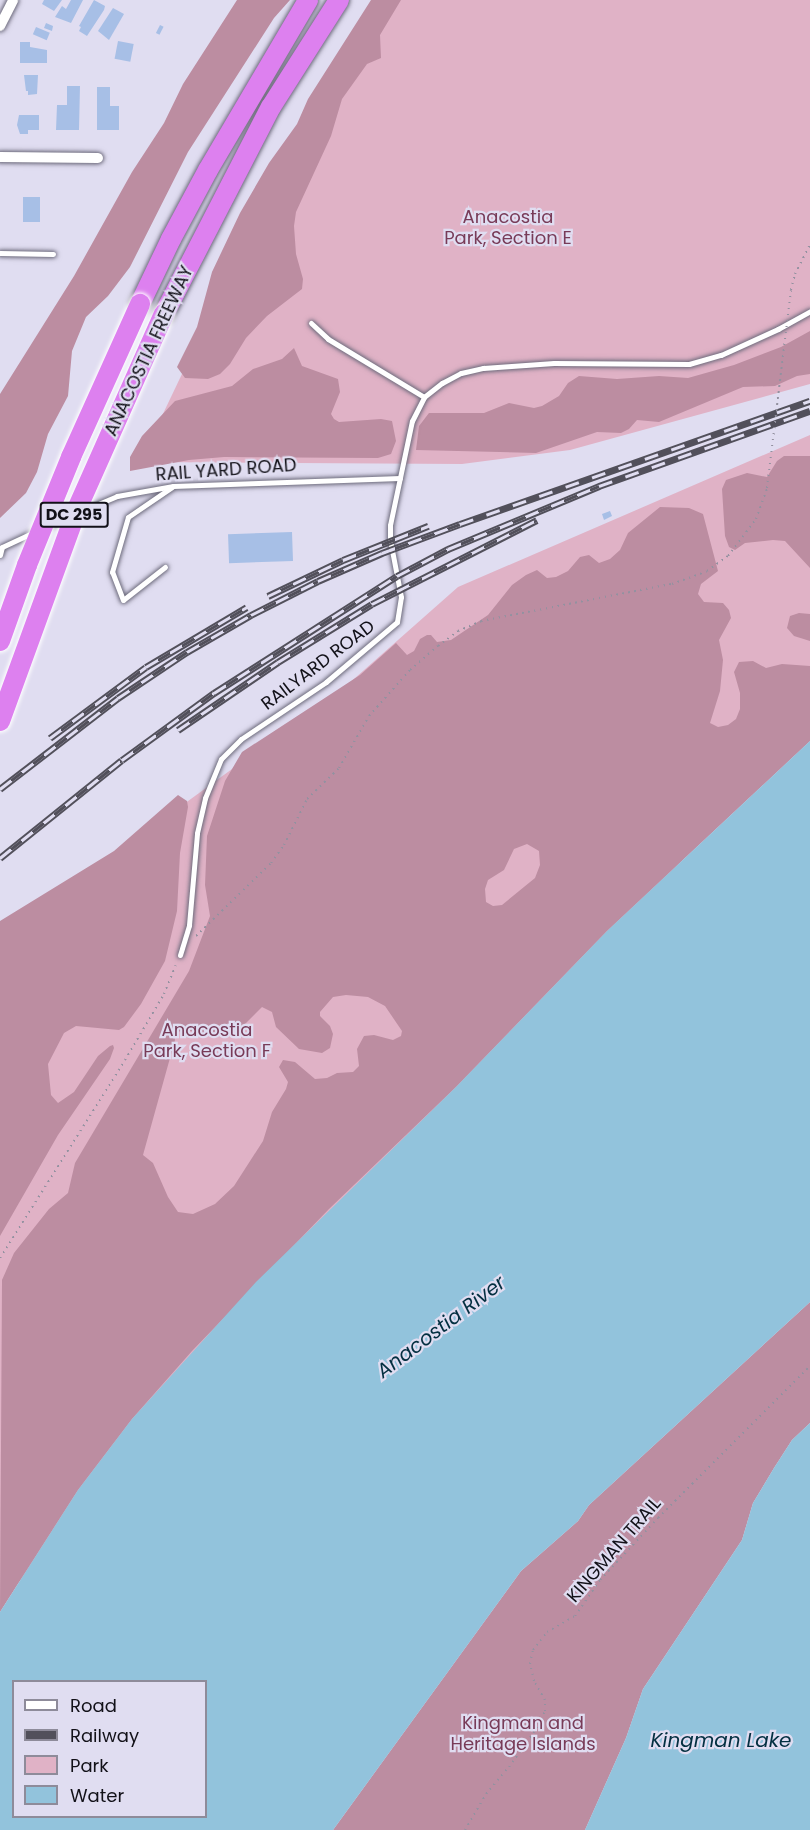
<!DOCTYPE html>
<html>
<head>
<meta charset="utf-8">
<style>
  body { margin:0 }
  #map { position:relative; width:810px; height:1830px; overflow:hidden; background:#e0ddf1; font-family:Poppins,sans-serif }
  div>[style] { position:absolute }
  .green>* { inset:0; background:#e0b2c6 }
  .forest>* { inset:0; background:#bc8da1 }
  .water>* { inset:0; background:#92c3dc }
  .building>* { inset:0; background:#a7bfe6; transform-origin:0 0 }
  .path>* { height:2px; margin-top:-1px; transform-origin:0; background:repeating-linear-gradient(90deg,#9391a0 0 1.5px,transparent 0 6px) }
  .roads { filter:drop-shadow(0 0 2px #6d6b7c) drop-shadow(0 0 2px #6d6b7c) }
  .service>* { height:5px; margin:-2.5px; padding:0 2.5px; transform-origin:2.5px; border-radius:2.5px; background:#fff }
  .minor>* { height:10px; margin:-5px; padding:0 5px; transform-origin:5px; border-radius:5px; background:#fff }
  .motorway>* { height:20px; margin:-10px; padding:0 10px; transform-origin:10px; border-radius:10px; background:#dd80ef }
  .rail>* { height:7px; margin-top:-3.5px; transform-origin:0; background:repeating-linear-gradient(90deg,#e0ddf1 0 14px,#52505b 0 28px); box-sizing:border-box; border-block:2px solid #52505b }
  .path-bridge>* { height:2px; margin-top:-1px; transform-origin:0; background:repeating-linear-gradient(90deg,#9391a0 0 1.5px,transparent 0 6px) }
  .bridges { filter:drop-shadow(0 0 2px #fff) drop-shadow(0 0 2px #fff) }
  .motorway-bridge>* { height:20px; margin:-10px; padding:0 10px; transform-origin:10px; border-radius:10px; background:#dd80ef }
  span { translate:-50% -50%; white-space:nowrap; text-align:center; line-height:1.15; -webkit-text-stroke:4.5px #e0ddf1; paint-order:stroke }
  .shield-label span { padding:2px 4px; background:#e0ddf1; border:2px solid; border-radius:4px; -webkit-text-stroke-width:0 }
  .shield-label { font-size:16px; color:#121118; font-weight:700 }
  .park-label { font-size:18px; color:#783b58 }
  .street-label { font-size:18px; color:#121118 }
  .water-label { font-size:20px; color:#032f41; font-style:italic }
  .legend { position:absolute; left:12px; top:1680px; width:195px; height:138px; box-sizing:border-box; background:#e0ddf1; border:2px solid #8e8b9a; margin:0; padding:8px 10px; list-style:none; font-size:18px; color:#121118 }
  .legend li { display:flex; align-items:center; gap:12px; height:30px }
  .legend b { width:30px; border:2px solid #8e8b9a }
</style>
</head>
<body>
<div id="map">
  <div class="green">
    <i style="clip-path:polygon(380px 0,810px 0,810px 384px,570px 450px,462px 464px,140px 462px,202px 332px)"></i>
    <i style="clip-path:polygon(810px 435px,810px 741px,687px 855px,15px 1586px,0 1612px,0 938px,346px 686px,458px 587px)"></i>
  </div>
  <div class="forest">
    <i style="clip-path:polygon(237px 0,290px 0,274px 18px,188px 152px,130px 267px,108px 296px,86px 317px,72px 351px,68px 396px,48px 434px,37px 472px,26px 493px,0 518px,0 394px,74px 276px,132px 172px,164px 123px,183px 84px)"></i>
    <i style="clip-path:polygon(371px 0,401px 0,380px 35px,381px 58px,367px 64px,342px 99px,331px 136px,296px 212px,294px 226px,296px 254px,303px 279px,302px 289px,267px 316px,246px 338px,230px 364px,220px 374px,208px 379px,185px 378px,177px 367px,197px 327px,212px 272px,240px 213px,269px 163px,297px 124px,308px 99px)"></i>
    <i style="clip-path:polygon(810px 331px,810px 374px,797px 376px,775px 386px,743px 387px,659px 422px,637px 420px,629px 429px,621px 433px,597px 432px,536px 453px,416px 450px,419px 426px,429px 413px,484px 413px,509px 403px,534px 408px,542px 406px,559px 396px,568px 383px,579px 376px,617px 379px,659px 376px,688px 378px,734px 365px,781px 347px)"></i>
    <i style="clip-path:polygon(294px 348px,302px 366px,338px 379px,340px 392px,331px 414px,334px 419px,339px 422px,381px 419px,392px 421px,396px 441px,391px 454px,378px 458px,224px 457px,189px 460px,130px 471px,130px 457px,142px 436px,175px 401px,232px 386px,253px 369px,282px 359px)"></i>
    <i style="clip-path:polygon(784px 456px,810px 456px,810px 568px,785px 541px,773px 540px,745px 543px,735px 550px,729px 547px,725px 536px,722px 489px,726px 480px,747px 473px,767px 477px,777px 461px)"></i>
    <i style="clip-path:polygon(evenodd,660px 507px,689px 508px,703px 514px,718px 571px,701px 584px,698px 594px,704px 602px,723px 603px,729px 610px,731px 618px,719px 640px,723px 660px,720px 691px,710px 723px,718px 727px,728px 725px,736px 719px,740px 709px,740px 693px,734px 672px,739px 662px,753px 661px,766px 668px,782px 664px,810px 666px,810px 741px,607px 931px,456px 1087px,329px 1209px,192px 1351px,132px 1419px,78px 1490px,0 1612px,2px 1280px,14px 1253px,49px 1209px,68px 1193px,75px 1163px,189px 971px,210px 916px,205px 885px,207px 836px,225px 781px,242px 752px,360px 675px,396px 643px,407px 655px,414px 651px,420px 639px,427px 635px,431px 635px,437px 642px,451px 640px,488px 615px,512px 585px,526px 575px,537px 570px,547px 578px,556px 577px,568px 571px,580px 557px,589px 555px,599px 563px,610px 559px,620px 550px,628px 533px,660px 507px,527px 844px,539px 851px,540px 865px,535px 878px,502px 905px,493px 906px,486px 902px,485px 889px,488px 880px,504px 870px,514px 849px,527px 844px,660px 507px,346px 995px,368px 997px,385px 1006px,402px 1031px,401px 1036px,393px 1040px,374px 1035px,364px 1036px,357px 1049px,359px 1066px,353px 1072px,337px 1073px,327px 1078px,315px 1079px,295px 1062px,283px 1060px,279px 1067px,288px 1082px,286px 1089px,272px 1112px,263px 1141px,234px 1186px,215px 1204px,193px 1214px,178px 1212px,168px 1197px,153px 1163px,143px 1155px,175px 1040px,174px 1033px,185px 1030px,214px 1035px,231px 1035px,238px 1031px,262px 1007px,272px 1012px,276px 1027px,299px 1049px,322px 1053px,330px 1048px,333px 1034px,330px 1026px,320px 1016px,320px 1012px,333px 997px,346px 995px)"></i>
    <i style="clip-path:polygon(799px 613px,810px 614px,810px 641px,794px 636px,787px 628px,790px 616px)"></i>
    <i style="clip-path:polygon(178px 795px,187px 801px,188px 807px,180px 853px,177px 911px,165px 961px,141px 1004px,124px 1027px,119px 1030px,76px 1026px,64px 1033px,48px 1064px,51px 1095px,58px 1103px,74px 1092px,98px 1056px,110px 1046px,113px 1045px,114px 1048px,110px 1059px,58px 1135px,0 1236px,0 921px,114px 851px)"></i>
    <i style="clip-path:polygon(810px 1302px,810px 1423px,792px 1440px,774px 1468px,753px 1503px,742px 1540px,643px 1689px,626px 1738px,585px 1830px,333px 1830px,521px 1571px,578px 1521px,589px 1505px)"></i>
  </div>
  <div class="water">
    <i style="clip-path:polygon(evenodd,810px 741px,810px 1302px,589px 1505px,578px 1521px,521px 1571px,333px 1830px,0 1830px,0 1612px,78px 1490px,132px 1419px,256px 1282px,456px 1087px,607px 931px,810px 741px,14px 1682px,206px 1682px,206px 1816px,14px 1816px,14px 1682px)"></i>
    <i style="clip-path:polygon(810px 1423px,810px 1830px,585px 1830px,626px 1738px,643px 1689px,742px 1540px,753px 1503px,774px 1468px,792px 1440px)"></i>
  </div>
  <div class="building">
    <i style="clip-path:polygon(44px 0,62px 0,54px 11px,42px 4px)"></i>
    <i style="clip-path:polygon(71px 0,83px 0,71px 23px,55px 17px,62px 6px,66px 9px)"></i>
    <i style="clip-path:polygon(94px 0,105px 6px,104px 10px,87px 36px,79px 31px,81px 27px,79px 26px)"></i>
    <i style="clip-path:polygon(113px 8px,124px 14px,109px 40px,98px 31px)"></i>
    <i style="clip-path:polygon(46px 23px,53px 26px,52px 31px,44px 28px)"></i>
    <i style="left:160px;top:25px;width:4px;height:9px;rotate:27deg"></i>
    <i style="left:36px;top:27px;width:15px;height:8px;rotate:23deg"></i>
    <i style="left:118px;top:41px;width:16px;height:18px;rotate:11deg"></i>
    <i style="clip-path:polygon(20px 42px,30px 42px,30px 47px,47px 50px,47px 63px,20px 63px)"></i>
    <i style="clip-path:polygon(24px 75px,38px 75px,37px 94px,28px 95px,28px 91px,26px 91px)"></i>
    <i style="clip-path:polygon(67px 86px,80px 86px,79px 130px,56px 130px,57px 105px,67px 105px)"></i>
    <i style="clip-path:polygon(97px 87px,110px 87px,110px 106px,119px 106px,119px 130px,97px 130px)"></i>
    <i style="clip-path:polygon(19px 115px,39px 115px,39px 130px,28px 130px,28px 134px,20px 134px,17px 125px)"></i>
    <i style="left:23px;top:197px;width:17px;height:25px"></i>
    <i style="clip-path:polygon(610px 511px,612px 516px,604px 520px,602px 514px)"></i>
    <i style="left:292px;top:532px;width:29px;height:64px;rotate:88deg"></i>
  </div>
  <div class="path">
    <i style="left:196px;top:936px;width:105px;rotate:-44.2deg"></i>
    <i style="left:271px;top:863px;width:22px;rotate:-54deg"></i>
    <i style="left:284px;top:845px;width:51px;rotate:-63.4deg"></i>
    <i style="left:307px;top:799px;width:45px;rotate:-44.1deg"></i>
    <i style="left:339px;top:768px;width:60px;rotate:-60deg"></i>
    <i style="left:369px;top:716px;width:62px;rotate:-48.3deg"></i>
    <i style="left:410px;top:670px;width:37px;rotate:-41deg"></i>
    <i style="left:0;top:1258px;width:234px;rotate:-57.7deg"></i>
    <i style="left:125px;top:1060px;width:77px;rotate:-59.4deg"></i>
    <i style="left:164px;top:994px;width:31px;rotate:-68deg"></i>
    <i style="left:465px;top:1830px;width:42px;rotate:-59.7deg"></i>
    <i style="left:486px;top:1794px;width:35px;rotate:-50deg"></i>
    <i style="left:509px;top:1767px;width:52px;rotate:-54.5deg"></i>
    <i style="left:539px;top:1725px;width:15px;rotate:-67deg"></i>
    <i style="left:545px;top:1711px;width:11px;rotate:-90deg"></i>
    <i style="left:545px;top:1700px;width:22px;rotate:-120deg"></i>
    <i style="left:534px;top:1681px;width:17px;rotate:-103deg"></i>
    <i style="left:530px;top:1664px;width:14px;rotate:-78deg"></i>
    <i style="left:533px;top:1650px;width:23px;rotate:-52deg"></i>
    <i style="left:547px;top:1632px;width:32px;rotate:-30deg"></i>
    <i style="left:575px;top:1616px;width:44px;rotate:-55.2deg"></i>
    <i style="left:600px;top:1580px;width:85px;rotate:-46.9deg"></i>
    <i style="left:658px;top:1518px;width:215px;rotate:-45deg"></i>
  </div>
  <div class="roads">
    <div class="service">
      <i style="left:0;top:253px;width:53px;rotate:1.1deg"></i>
      <i style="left:311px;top:323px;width:23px;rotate:43deg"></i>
      <i style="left:328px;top:339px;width:112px;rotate:31.1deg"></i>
      <i style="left:84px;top:510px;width:36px;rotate:-23deg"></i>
      <i style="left:117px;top:496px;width:57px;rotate:-10.1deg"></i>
      <i style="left:173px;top:486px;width:227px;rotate:-2deg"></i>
      <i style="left:48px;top:526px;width:21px;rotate:-23deg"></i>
      <i style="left:0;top:555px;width:8px;rotate:-76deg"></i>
      <i style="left:2px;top:547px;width:35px;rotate:-25deg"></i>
      <i style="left:165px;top:567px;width:53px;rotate:141.8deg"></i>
      <i style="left:123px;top:600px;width:30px;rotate:-111deg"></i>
      <i style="left:112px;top:572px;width:57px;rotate:-73.8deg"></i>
      <i style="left:128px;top:517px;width:53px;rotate:-34.3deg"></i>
      <i style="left:180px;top:955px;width:31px;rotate:-73deg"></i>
      <i style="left:189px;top:925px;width:92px;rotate:-85deg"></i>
      <i style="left:197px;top:833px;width:36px;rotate:-77deg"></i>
      <i style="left:205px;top:798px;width:42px;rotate:-67.7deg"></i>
      <i style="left:221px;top:759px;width:28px;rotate:-45deg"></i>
      <i style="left:241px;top:739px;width:102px;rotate:-33.8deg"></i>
      <i style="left:326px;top:682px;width:93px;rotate:-40.2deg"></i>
      <i style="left:397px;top:622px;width:25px;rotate:-81deg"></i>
      <i style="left:401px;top:597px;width:58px;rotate:-100.9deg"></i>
      <i style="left:390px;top:540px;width:15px;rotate:-90deg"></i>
      <i style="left:390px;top:525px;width:106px;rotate:-78.1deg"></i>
      <i style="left:412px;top:421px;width:27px;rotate:-63deg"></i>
      <i style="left:424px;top:397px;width:23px;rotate:-38deg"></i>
      <i style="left:442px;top:383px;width:21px;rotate:-28deg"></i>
      <i style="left:461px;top:373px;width:23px;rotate:-13deg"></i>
      <i style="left:483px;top:368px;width:71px;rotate:-4deg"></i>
      <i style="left:554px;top:363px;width:135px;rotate:0.4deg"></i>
      <i style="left:689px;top:364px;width:33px;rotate:-16deg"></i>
      <i style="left:721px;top:355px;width:63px;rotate:-24.5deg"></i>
      <i style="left:778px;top:329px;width:37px;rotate:-29deg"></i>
    </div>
    <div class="minor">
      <i style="left:0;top:26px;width:29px;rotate:-63deg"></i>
      <i style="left:0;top:157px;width:98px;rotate:0.6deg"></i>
    </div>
    <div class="motorway">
      <i style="left:140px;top:304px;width:72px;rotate:-64.5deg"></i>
      <i style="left:171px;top:239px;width:78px;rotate:-61.8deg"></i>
      <i style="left:208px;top:170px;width:197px;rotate:-59.5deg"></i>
      <i style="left:164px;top:314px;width:233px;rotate:-62.7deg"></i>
      <i style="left:271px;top:107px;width:127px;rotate:-57.6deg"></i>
    </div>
  </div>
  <div class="rail">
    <i style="left:268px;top:596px;width:83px;rotate:-25.6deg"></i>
    <i style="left:343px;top:560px;width:92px;rotate:-21.8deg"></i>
    <i style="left:178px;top:730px;width:121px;rotate:-34.2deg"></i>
    <i style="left:278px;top:662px;width:110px;rotate:-31.7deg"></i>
    <i style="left:372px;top:604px;width:185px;rotate:-27deg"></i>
    <i style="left:50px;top:738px;width:119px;rotate:-36.5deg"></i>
    <i style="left:146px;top:667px;width:117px;rotate:-30.7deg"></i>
    <i style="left:0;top:789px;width:149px;rotate:-37.6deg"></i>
    <i style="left:118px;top:698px;width:83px;rotate:-33.7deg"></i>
    <i style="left:187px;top:652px;width:74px;rotate:-30deg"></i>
    <i style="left:251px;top:615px;width:75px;rotate:-26.9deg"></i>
    <i style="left:318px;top:581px;width:70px;rotate:-23.6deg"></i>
    <i style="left:382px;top:553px;width:83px;rotate:-20.4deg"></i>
    <i style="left:460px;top:524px;width:371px;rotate:-19.4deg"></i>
    <i style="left:0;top:858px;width:156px;rotate:-38.8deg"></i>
    <i style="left:122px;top:760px;width:114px;rotate:-36.1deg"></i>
    <i style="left:214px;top:693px;width:217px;rotate:-32.6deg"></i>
    <i style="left:397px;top:576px;width:58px;rotate:-27.9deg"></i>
    <i style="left:448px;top:549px;width:164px;rotate:-22.6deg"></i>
    <i style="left:599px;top:486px;width:224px;rotate:-19.6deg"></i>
  </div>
  <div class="path-bridge">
    <i style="left:438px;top:646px;width:25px;rotate:-37deg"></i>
    <i style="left:458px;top:631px;width:25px;rotate:-23deg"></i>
    <i style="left:481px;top:621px;width:195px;rotate:-11deg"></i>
    <i style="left:672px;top:584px;width:37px;rotate:-20deg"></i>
    <i style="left:707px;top:571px;width:26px;rotate:-36deg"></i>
    <i style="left:728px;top:556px;width:46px;rotate:-52.9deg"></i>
    <i style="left:756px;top:519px;width:33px;rotate:-70deg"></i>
    <i style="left:767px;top:488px;width:199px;rotate:-83.1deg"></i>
    <i style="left:791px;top:290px;width:16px;rotate:-76deg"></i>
    <i style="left:795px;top:274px;width:34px;rotate:-63deg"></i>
  </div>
  <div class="bridges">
    <div class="motorway-bridge">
      <i style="left:0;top:641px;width:81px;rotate:-70.4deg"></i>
      <i style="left:27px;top:565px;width:117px;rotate:-67.8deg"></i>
      <i style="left:71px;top:457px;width:168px;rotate:-65.7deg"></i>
      <i style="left:0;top:721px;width:226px;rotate:-70deg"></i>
      <i style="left:77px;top:509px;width:214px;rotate:-66deg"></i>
    </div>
  </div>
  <div class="shield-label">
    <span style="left:74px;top:515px">DC 295</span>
  </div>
  <div class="park-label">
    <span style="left:508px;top:228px">Anacostia<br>Park, Section E</span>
    <span style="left:207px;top:1041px">Anacostia<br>Park, Section F</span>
    <span style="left:523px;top:1734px">Kingman and<br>Heritage Islands</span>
  </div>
  <div class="street-label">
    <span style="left:149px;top:351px;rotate:-65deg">ANACOSTIA FREEWAY</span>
    <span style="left:226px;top:470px;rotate:-4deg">RAIL YARD ROAD</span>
    <span style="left:318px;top:665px;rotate:-37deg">RAILYARD ROAD</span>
    <span style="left:614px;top:1550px;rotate:-49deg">KINGMAN TRAIL</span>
  </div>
  <div class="water-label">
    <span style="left:441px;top:1327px;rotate:-37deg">Anacostia River</span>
    <span style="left:721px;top:1740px">Kingman Lake</span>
  </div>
  <ul class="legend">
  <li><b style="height:8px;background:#fff"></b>Road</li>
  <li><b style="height:8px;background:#52505b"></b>Railway</li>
  <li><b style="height:16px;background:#e0b2c6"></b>Park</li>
  <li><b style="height:16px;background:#92c3dc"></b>Water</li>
  </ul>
</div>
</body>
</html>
